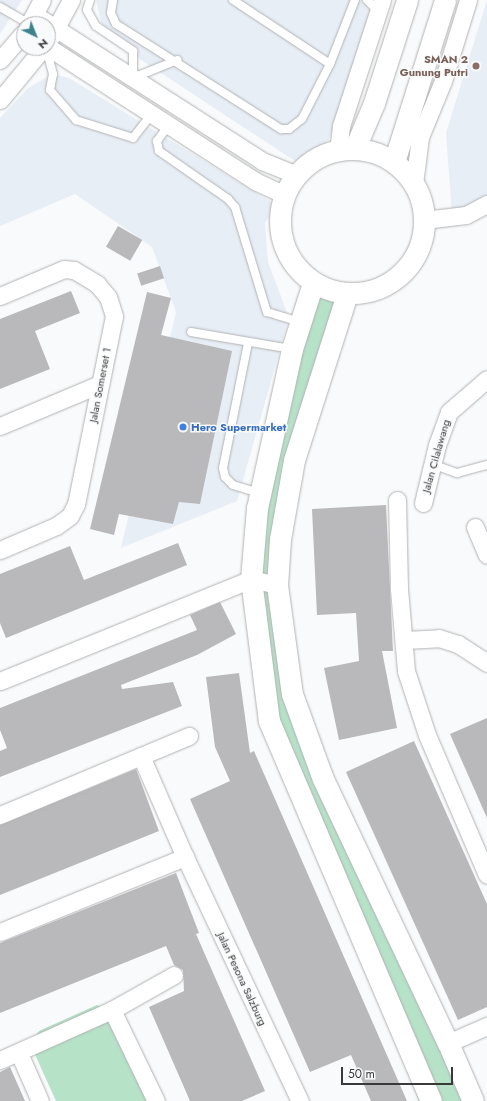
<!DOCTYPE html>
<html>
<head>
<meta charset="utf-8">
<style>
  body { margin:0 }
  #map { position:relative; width:487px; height:1101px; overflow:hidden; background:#f9fafb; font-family:Jost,sans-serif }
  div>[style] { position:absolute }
  .built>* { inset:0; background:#e8eef6 }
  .green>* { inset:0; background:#b6e2c8 }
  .building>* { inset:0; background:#b9b9bb; transform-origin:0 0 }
  .roads { filter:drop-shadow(0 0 1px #b1b2b3) drop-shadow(0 0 1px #b1b2b3) }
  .service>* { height:8px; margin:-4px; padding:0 4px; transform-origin:4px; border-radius:4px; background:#fff }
  .minor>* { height:17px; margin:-8.5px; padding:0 8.5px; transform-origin:8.5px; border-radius:8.5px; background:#fff }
  .tertiary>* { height:21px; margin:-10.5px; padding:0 10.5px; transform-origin:10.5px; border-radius:10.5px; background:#fff }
  .tertiary>.ring { margin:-10.5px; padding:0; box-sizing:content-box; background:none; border:21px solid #fff; border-radius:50% }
  .dots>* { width:11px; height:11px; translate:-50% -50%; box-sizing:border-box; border:2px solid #f9fafb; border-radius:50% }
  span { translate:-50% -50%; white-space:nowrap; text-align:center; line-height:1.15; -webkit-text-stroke:3px #f9fafb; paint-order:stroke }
  .education-label { font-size:11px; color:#785e54; font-weight:700 }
  .right { translate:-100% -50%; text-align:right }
  .street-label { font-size:11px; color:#383939 }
  .shop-label { font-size:11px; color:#366cbe; font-weight:700 }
  .left { translate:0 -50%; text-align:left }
  .north { position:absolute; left:16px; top:16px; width:40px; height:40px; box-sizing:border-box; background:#f9fafb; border:1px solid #acadad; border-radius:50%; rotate:137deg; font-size:11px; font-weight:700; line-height:16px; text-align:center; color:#383939 }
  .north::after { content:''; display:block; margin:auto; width:14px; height:18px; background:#3d838d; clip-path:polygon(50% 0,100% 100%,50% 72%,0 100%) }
  .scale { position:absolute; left:341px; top:1067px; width:112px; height:18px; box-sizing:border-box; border:2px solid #383939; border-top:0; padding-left:5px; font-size:12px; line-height:14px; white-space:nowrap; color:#383939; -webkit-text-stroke:3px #f9fafb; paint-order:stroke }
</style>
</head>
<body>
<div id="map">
  <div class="built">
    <i style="clip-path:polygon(0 0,22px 0,0 34px)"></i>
    <i style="clip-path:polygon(96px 0,382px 0,346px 102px,328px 141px,301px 165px,120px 46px,101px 22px)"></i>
    <i style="clip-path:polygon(487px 0,487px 200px,452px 215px,446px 133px)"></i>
    <i style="clip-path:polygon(52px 74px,69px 78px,276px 205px,265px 223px,268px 262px,289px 318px,237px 501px,121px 548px,176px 312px,152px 247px,75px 194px,0 226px,0 118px,27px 89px)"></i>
  </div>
  <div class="green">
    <i style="clip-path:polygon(313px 283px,347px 294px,280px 539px,292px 694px,473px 1101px,419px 1101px,269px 721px,251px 579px)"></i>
    <i style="clip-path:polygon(97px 1005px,104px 1008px,147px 1101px,56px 1101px,33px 1050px,33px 1039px,39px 1031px)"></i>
  </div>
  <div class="building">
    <i style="left:118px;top:226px;width:28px;height:24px;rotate:30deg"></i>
    <i style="left:160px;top:266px;width:13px;height:24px;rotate:72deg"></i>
    <i style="clip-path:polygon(71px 291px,80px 313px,35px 331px,50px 369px,0 389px,0 319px)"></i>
    <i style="clip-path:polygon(147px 292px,171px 298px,161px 335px,232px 351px,200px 504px,179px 502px,173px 524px,119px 514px,114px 535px,90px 529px)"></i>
    <i style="clip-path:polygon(386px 505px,393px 651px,382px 651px,397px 728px,339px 740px,324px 668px,359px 661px,356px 613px,317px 615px,312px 509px)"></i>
    <i style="clip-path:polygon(178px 543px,187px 565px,6px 638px,0 623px,0 574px,70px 546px,84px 580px)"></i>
    <i style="clip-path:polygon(220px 602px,236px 634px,197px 655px,121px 685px,122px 689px,173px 682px,182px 706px,0 777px,0 751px,7px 748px,0 730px,0 708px,197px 630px,190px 615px)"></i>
    <i style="clip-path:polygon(239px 673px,250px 753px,254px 751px,407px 1101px,371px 1101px,351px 1055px,310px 1072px,190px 799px,230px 781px,215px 747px,206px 677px)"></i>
    <i style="clip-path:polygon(487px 718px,487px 818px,450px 734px)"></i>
    <i style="clip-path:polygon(414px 741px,487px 904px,487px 1007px,458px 1020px,346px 772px)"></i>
    <i style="clip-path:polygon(136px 769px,159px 831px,0 895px,0 825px)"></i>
    <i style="clip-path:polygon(176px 873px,199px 933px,196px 934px,265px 1091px,242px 1101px,190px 1101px,149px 1007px,184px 991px,183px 970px,174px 965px,166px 946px,0 1013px,0 943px)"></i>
    <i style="clip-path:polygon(10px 1067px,25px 1101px,0 1101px,0 1072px)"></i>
  </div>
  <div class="roads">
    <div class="service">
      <i style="left:90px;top:0;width:10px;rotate:107deg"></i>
      <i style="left:87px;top:10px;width:18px;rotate:61deg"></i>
      <i style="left:96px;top:26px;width:45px;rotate:34deg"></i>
      <i style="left:133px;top:51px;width:27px;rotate:90deg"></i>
      <i style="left:133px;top:78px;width:48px;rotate:-22.2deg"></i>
      <i style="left:113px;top:0;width:13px;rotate:99deg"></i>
      <i style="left:111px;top:13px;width:12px;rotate:66deg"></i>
      <i style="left:116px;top:24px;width:196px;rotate:32.5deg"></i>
      <i style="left:281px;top:129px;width:8px"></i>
      <i style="left:289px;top:129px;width:16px;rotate:-38deg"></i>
      <i style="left:302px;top:119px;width:62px;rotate:-63deg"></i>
      <i style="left:330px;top:64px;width:69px;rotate:-68.7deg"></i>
      <i style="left:233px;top:0;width:116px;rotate:33.4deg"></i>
      <i style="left:367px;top:0;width:14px;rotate:45deg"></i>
      <i style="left:0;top:7px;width:34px;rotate:30deg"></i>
      <i style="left:46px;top:48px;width:27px;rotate:75deg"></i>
      <i style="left:53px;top:74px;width:16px;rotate:101deg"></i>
      <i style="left:50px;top:90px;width:40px;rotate:49deg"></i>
      <i style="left:76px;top:120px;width:60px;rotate:17.5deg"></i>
      <i style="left:133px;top:138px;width:29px;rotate:-52deg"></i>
      <i style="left:168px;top:126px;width:19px;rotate:126deg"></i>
      <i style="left:157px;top:141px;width:10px;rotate:79deg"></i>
      <i style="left:159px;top:151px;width:84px;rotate:34.8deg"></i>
      <i style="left:228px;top:199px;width:11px;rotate:49deg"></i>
      <i style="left:235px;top:207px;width:110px;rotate:73.1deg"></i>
      <i style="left:267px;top:312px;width:34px;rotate:17deg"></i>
      <i style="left:191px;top:332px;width:101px;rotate:9.6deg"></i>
      <i style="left:248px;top:343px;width:127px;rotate:101.3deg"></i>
      <i style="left:223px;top:468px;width:9px;rotate:77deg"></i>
      <i style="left:225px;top:477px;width:11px;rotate:45deg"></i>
      <i style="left:233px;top:485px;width:27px;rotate:17deg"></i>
      <i style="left:432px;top:464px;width:27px;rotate:20deg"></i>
      <i style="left:457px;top:473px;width:31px;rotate:-15deg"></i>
    </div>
    <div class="minor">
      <i style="left:35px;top:15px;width:270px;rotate:32.7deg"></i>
      <i style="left:262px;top:161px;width:38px;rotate:22deg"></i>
      <i style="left:29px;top:24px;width:27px;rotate:-62deg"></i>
      <i style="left:51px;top:37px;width:42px;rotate:-61.6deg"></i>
      <i style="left:48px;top:47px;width:247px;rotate:32.9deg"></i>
      <i style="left:255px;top:181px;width:33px;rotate:25deg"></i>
      <i style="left:0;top:60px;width:37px;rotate:-49deg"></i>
      <i style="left:0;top:100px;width:67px;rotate:-50.4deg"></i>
      <i style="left:338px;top:151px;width:25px;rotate:-83deg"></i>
      <i style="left:341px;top:126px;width:133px;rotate:-72deg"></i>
      <i style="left:414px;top:184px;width:47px;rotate:-82.7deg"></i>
      <i style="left:420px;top:137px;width:61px;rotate:-67.7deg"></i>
      <i style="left:443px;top:81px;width:85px;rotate:-72.8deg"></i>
      <i style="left:424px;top:220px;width:42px;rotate:-6.8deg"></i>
      <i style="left:466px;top:215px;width:24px;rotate:-28deg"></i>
      <i style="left:0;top:296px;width:69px;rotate:-22.9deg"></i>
      <i style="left:64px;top:269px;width:10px;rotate:6deg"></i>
      <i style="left:74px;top:270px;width:27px;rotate:31deg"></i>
      <i style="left:97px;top:284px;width:17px;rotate:50deg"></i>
      <i style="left:108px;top:297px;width:20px;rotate:72deg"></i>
      <i style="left:114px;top:316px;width:192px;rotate:101.4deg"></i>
      <i style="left:76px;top:504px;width:13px;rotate:117deg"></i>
      <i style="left:70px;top:516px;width:17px;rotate:144deg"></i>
      <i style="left:56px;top:526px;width:61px;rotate:156.8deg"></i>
      <i style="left:0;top:426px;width:108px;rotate:-22.8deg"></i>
      <i style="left:397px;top:500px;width:89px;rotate:88.7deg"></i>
      <i style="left:399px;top:589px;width:82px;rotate:85.1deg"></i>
      <i style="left:406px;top:671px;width:67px;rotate:71.8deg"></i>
      <i style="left:427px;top:735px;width:152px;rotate:66.8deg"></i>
      <i style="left:423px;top:503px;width:60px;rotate:-76.4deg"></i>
      <i style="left:437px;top:445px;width:35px;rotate:-70deg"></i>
      <i style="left:449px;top:412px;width:50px;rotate:-41deg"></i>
      <i style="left:475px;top:527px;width:30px;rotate:67deg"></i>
      <i style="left:405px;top:640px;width:34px;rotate:-3deg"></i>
      <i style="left:439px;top:638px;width:20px;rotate:18deg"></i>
      <i style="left:458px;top:644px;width:35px;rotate:33deg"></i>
      <i style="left:0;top:681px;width:271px;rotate:-22.1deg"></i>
      <i style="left:251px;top:579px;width:27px;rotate:13deg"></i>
      <i style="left:141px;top:756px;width:110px;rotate:66.5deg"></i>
      <i style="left:185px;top:857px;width:270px;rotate:64.8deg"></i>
      <i style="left:0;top:815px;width:205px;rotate:-22.7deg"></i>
      <i style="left:0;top:932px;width:200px;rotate:-22.1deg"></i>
      <i style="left:112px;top:1010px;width:101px;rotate:64.2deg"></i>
      <i style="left:448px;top:1043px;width:43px;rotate:-23.6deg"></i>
      <i style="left:19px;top:1053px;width:52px;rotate:66.4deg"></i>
      <i style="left:0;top:1060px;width:123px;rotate:-24.1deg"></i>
      <i style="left:112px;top:1010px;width:71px;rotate:-29.4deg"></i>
    </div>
    <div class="tertiary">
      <i style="left:355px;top:148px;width:49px;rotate:-67.1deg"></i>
      <i style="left:374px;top:103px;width:108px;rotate:-72.2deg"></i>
      <i class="ring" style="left:280px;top:149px;width:123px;height:123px"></i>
      <i style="left:394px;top:162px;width:170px;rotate:-72.5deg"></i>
      <i style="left:313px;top:283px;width:69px;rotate:107.7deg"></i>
      <i style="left:292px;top:349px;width:163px;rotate:102.4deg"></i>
      <i style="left:257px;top:508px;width:71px;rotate:94.8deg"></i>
      <i style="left:251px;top:579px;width:143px;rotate:82.8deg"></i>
      <i style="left:269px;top:721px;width:413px;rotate:66.9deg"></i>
      <i style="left:347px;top:294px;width:174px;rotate:107.7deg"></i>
      <i style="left:294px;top:460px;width:80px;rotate:100deg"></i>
      <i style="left:280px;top:539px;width:46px;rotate:93.7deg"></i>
      <i style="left:277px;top:585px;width:110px;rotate:82.2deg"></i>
      <i style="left:292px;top:694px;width:90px;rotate:70deg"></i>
      <i style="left:323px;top:779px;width:292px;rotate:64.7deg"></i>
      <i style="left:448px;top:1043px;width:63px;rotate:66.7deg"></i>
    </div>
  </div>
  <div class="dots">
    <i style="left:476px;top:66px;background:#8d6e63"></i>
    <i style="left:183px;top:427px;background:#3f7fe0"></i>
  </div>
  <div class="education-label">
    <span class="right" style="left:468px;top:66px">SMAN 2<br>Gunung Putri</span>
  </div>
  <div class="street-label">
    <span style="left:100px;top:385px;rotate:-79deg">Jalan Somerset 1</span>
    <span style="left:436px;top:456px;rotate:-74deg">Jalan Cilalawang</span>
    <span style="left:242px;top:979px;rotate:65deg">Jalan Pesona Salzburg</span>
  </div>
  <div class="shop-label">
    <span class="left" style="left:191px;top:427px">Hero Supermarket</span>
  </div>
  <div class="north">N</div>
  <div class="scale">50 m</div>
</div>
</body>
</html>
